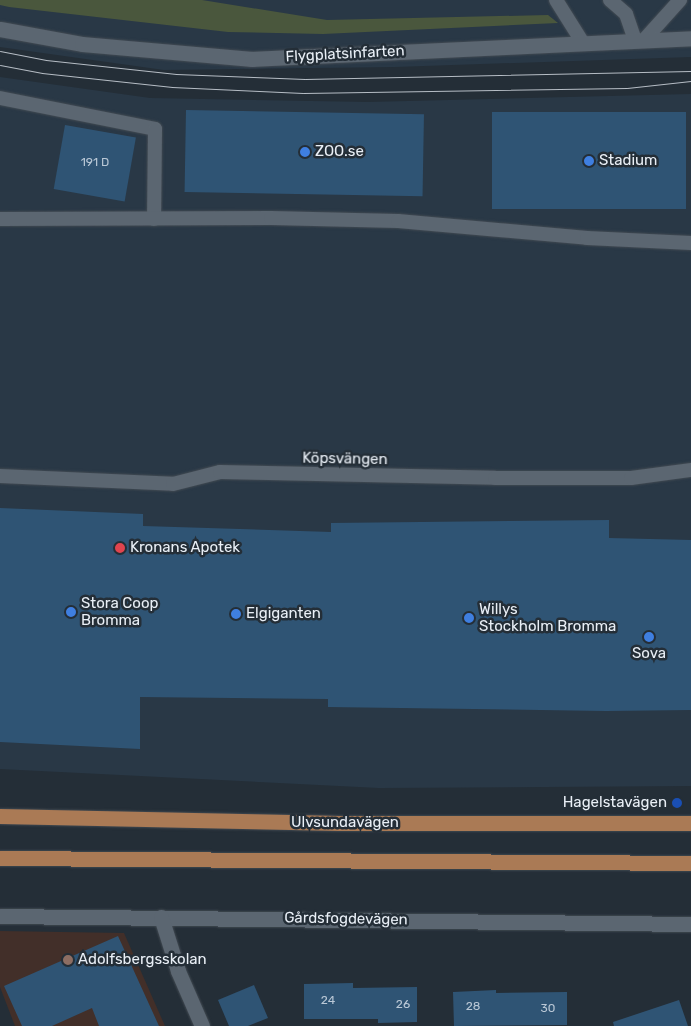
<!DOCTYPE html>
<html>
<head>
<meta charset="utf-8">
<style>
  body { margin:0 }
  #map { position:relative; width:691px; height:1026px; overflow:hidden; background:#242e37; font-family:Rubik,sans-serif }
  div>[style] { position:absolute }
  .built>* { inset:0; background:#293846 }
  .education>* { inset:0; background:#422f29 }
  .green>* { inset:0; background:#4a573d }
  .building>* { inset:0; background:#2f5474; transform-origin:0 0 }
  .roads { filter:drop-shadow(0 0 1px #424a52) drop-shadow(0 0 1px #424a52) }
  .lane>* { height:14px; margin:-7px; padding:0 7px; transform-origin:7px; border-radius:7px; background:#5b6671 }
  .street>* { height:15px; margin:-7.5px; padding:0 7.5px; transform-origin:7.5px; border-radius:7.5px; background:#5b6671 }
  .primary>* { height:15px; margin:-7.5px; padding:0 7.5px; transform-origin:7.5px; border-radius:7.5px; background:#aa7a55 }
  .tram>* { height:1px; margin:-0.5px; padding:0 0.5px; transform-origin:0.5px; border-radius:0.5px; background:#b6bdc5 }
  .dots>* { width:14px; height:14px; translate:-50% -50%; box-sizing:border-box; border:2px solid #242e37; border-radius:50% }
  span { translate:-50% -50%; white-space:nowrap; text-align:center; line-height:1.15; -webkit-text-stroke:5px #242e37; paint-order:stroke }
  .number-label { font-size:12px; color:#bac8d6 }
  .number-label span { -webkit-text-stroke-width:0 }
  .street-label { font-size:15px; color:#e9eff6 }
  .poi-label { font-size:15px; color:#e9eff6 }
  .left { translate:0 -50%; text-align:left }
  .right { translate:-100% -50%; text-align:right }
</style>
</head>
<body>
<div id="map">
  <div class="built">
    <i style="clip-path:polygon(0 0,691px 0,691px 57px,395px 67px,164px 70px,0 47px)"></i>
    <i style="clip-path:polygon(0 77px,150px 98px,368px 102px,691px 94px,691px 786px,379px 788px,0 769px)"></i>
  </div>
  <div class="education">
    <i style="clip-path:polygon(0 931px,124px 933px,165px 1026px,15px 1026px,0 987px)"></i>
  </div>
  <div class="green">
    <i style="clip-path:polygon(0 0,202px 0,327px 20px,548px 15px,558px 23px,323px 34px,228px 32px,9px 7px,0 5px)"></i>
  </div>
  <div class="building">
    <i style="left:186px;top:110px;width:238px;height:82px;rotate:1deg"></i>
    <i style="left:492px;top:112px;width:194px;height:97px"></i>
    <i style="left:65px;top:125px;width:72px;height:65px;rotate:10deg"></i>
    <i style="clip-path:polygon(0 508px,143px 514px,143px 526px,331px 532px,331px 523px,609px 520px,609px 538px,691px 540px,691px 710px,606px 711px,328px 707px,328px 699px,140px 697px,140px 749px,0 742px)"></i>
    <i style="clip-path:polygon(118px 936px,159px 1026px,99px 1026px,92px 1008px,52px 1026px,22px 1026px,4px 986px)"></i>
    <i style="clip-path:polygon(353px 983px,353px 988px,417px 987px,417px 1022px,378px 1023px,378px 1019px,304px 1019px,304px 984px)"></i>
    <i style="clip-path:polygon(254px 985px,268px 1018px,248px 1026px,229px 1026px,218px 1000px)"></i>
    <i style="clip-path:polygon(496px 990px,496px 993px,567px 992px,567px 1025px,454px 1026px,453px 992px)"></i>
    <i style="clip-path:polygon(679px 1000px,688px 1026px,614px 1026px,613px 1022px)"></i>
  </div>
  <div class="roads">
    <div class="lane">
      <i style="left:556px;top:0;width:51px;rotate:57.9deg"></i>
      <i style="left:610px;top:0;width:21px;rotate:41deg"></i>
      <i style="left:626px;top:14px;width:28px;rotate:71deg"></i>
      <i style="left:644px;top:40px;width:54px;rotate:-48deg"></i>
      <i style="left:0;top:98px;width:158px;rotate:11.3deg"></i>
      <i style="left:155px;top:129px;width:90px;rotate:90.6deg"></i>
      <i style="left:0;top:219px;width:271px;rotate:-0.2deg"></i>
      <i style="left:271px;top:218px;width:127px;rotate:1.4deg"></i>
      <i style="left:398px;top:221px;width:190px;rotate:5.1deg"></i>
      <i style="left:587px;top:238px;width:104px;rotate:2.8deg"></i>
      <i style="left:0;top:476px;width:173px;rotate:2.6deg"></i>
      <i style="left:173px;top:484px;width:49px;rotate:-14.3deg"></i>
      <i style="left:220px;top:472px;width:275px;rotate:1.2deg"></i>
      <i style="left:495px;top:478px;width:136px"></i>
      <i style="left:631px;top:478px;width:61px;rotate:-7.6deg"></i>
    </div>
    <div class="street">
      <i style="left:0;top:29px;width:83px;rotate:10.4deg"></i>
      <i style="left:82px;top:44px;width:171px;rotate:5deg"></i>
      <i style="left:252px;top:59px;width:440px;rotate:-2.7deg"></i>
      <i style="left:0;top:916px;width:691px;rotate:0.66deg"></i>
      <i style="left:161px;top:917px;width:57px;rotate:72.5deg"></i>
      <i style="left:178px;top:971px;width:60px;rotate:66.4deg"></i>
    </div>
    <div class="primary">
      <i style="left:0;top:816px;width:339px;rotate:1.2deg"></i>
      <i style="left:339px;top:823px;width:352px"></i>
      <i style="left:0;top:858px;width:691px;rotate:0.41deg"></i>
    </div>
  </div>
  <div class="tram">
    <i style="left:0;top:51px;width:47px;rotate:11.1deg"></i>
    <i style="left:46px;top:60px;width:131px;rotate:6.1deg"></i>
    <i style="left:176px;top:74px;width:129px;rotate:2.2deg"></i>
    <i style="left:305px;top:79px;width:386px;rotate:-1.2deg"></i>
    <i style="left:0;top:65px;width:43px;rotate:10.8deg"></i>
    <i style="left:42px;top:73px;width:131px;rotate:6.1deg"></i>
    <i style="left:172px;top:87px;width:131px;rotate:2.6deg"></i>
    <i style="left:303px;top:93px;width:324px;rotate:-0.9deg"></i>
    <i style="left:627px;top:88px;width:64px;rotate:-6.2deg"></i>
  </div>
  <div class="dots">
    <i style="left:305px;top:152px;background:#3f7fe0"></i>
    <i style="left:589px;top:161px;background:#3f7fe0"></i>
    <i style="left:120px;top:548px;background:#e0444e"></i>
    <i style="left:71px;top:612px;background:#3f7fe0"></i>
    <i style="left:236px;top:614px;background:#3f7fe0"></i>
    <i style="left:469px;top:618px;background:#3f7fe0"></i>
    <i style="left:649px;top:637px;background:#3f7fe0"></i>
    <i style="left:677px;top:803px;background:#1a4fb4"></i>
    <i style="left:68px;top:960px;background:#8d6e63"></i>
  </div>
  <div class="number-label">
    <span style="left:95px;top:163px">191 D</span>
    <span style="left:328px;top:1001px">24</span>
    <span style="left:403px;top:1005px">26</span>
    <span style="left:473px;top:1007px">28</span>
    <span style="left:548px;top:1009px">30</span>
  </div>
  <div class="street-label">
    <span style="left:345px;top:54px;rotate:-3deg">Flygplatsinfarten</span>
    <span style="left:345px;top:459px;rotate:1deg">Köpsvängen</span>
    <span style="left:345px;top:823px">Ulvsundavägen</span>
    <span style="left:346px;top:919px;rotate:1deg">Gårdsfogdevägen</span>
  </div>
  <div class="poi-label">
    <span class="left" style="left:315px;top:152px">ZOO.se</span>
    <span class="left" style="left:599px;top:161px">Stadium</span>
    <span class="left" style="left:130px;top:548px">Kronans Apotek</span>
    <span class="left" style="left:81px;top:612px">Stora Coop<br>Bromma</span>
    <span class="left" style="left:479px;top:618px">Willys<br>Stockholm Bromma</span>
    <span class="left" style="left:246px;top:614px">Elgiganten</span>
    <span style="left:649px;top:654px">Sova</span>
    <span class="right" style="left:667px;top:803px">Hagelstavägen</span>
    <span class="left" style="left:78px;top:960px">Adolfsbergsskolan</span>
  </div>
</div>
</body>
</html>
